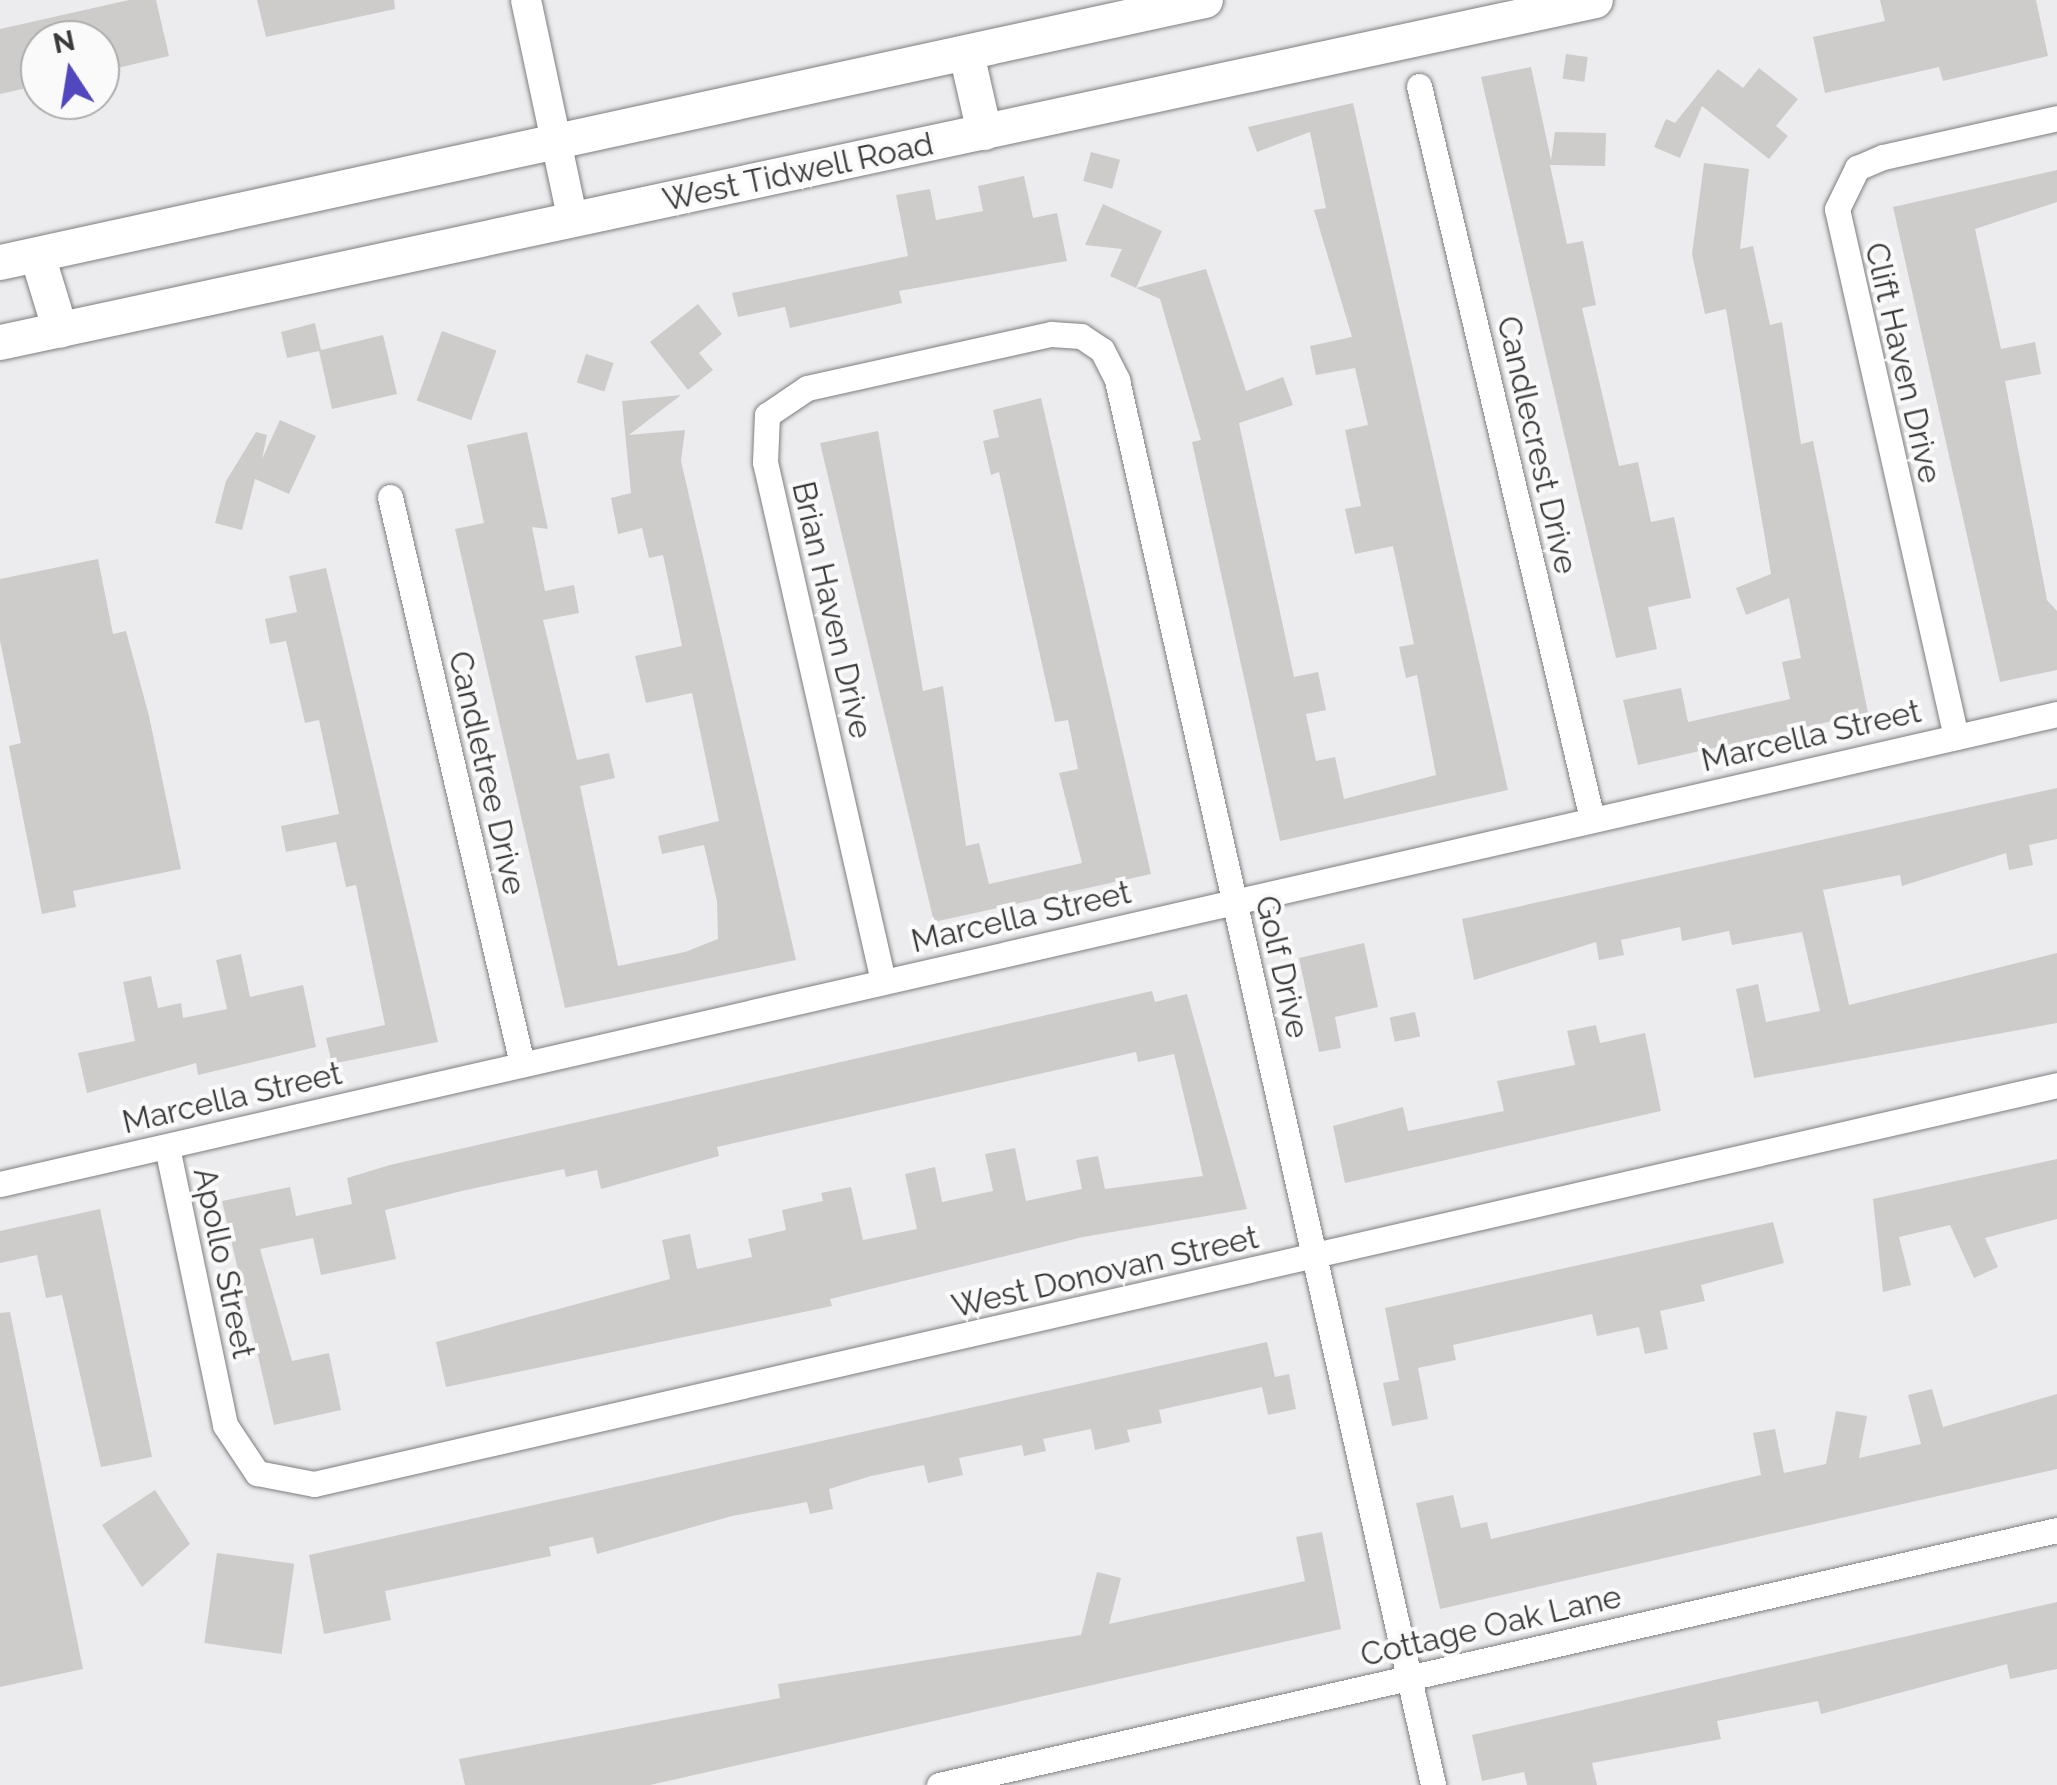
<!DOCTYPE html>
<html>
<head>
<meta charset="utf-8">
<style>
  body { margin:0 }
  #map { position:relative; width:2057px; height:1785px; overflow:hidden; background:#ececee; font-family:Raleway,sans-serif }
  div>[style] { position:absolute }
  .building>* { inset:0; background:#cdcccb; transform-origin:0 0 }
  .roads { filter:drop-shadow(0 0 2px #7f7f80) drop-shadow(0 0 2px #7f7f80) }
  .minor>* { height:25px; margin:-12.5px; padding:0 12.5px; transform-origin:12.5px; border-radius:12.5px; background:#fff }
  .tertiary>* { height:30px; margin:-15px; padding:0 15px; transform-origin:15px; border-radius:15px; background:#fff }
  .secondary>* { height:35px; margin:-17.5px; padding:0 17.5px; transform-origin:17.5px; border-radius:17.5px; background:#fff }
  span { translate:-50% -50%; white-space:nowrap; text-align:center; line-height:1.15; -webkit-text-stroke:8px #fafafb; paint-order:stroke }
  .street-label { font-size:32px; color:#3a3a3a }
  .north { position:absolute; left:20px; top:20px; width:100px; height:100px; box-sizing:border-box; background:#fafafb; border:2px solid #adadae; border-radius:50%; rotate:348deg; font-size:28px; font-weight:700; line-height:40px; text-align:center; color:#3a3a3a }
  .north::after { content:''; display:block; margin:auto; width:35px; height:45px; background:#5147be; clip-path:polygon(50% 0,100% 100%,50% 72%,0 100%) }
</style>
</head>
<body>
<div id="map">
  <div class="building">
    <i style="clip-path:polygon(129px 0,156px 0,169px 56px,100px 72px,100px 40px,40px 40px,40px 85px,0 94px,0 29px)"></i>
    <i style="clip-path:polygon(257px 0,394px 0,395px 9px,266px 37px)"></i>
    <i style="clip-path:polygon(1880px 0,2036px 0,2048px 56px,1943px 81px,1939px 67px,1825px 93px,1813px 37px,1885px 21px)"></i>
    <i style="left:1566px;top:54px;width:22px;height:25px;rotate:8deg"></i>
    <i style="clip-path:polygon(1531px 67px,1551px 160px,1555px 132px,1606px 133px,1605px 166px,1550px 165px,1567px 244px,1583px 241px,1596px 305px,1582px 308px,1619px 466px,1638px 462px,1651px 522px,1674px 517px,1691px 598px,1648px 607px,1657px 649px,1616px 658px,1481px 77px)"></i>
    <i style="clip-path:polygon(1759px 68px,1798px 99px,1776px 126px,1788px 136px,1769px 159px,1702px 106px,1680px 158px,1654px 147px,1666px 119px,1675px 123px,1718px 69px,1743px 88px)"></i>
    <i style="clip-path:polygon(1353px 103px,1508px 790px,1280px 841px,1192px 442px,1201px 440px,1160px 299px,1110px 276px,1122px 249px,1085px 245px,1103px 204px,1162px 231px,1136px 288px,1206px 269px,1246px 391px,1283px 377px,1293px 405px,1239px 423px,1294px 677px,1318px 672px,1326px 710px,1306px 714px,1316px 761px,1335px 757px,1344px 799px,1436px 775px,1417px 675px,1406px 678px,1399px 647px,1414px 644px,1393px 546px,1355px 554px,1345px 509px,1361px 506px,1345px 430px,1368px 425px,1355px 368px,1316px 375px,1310px 346px,1352px 337px,1314px 210px,1326px 208px,1310px 132px,1257px 152px,1248px 127px)"></i>
    <i style="left:1091px;top:152px;width:30px;height:30px;rotate:15deg"></i>
    <i style="clip-path:polygon(1704px 163px,1749px 169px,1740px 249px,1753px 246px,1770px 325px,1782px 322px,1801px 444px,1813px 441px,1868px 713px,1638px 765px,1623px 700px,1681px 688px,1688px 722px,1790px 699px,1782px 662px,1801px 658px,1789px 598px,1746px 615px,1736px 588px,1771px 574px,1726px 309px,1705px 314px,1692px 254px)"></i>
    <i style="clip-path:polygon(2057px 170px,2057px 202px,1975px 229px,2001px 349px,2035px 342px,2041px 374px,2005px 381px,2047px 600px,2057px 611px,2057px 670px,2000px 682px,1893px 207px)"></i>
    <i style="clip-path:polygon(1024px 176px,1033px 218px,1057px 213px,1067px 261px,899px 291px,902px 303px,790px 328px,785px 307px,738px 317px,732px 293px,908px 256px,896px 195px,930px 189px,936px 220px,983px 211px,978px 186px)"></i>
    <i style="clip-path:polygon(698px 304px,722px 334px,699px 353px,713px 370px,688px 390px,650px 342px)"></i>
    <i style="clip-path:polygon(315px 323px,321px 350px,383px 335px,397px 394px,332px 409px,319px 351px,287px 358px,281px 332px)"></i>
    <i style="left:442px;top:331px;width:58px;height:74px;rotate:20deg"></i>
    <i style="left:586px;top:354px;width:29px;height:30px;rotate:18deg"></i>
    <i style="clip-path:polygon(681px 395px,629px 435px,685px 430px,681px 461px,796px 960px,565px 1008px,455px 529px,484px 523px,467px 445px,527px 432px,548px 529px,532px 527px,545px 591px,574px 585px,579px 613px,543px 620px,577px 760px,609px 753px,615px 778px,580px 786px,618px 966px,685px 952px,718px 939px,717px 901px,704px 845px,662px 854px,658px 836px,719px 821px,692px 693px,646px 703px,635px 656px,682px 646px,663px 555px,649px 558px,642px 528px,618px 534px,611px 498px,631px 493px,622px 401px)"></i>
    <i style="clip-path:polygon(1041px 398px,1151px 874px,934px 922px,820px 443px,878px 431px,923px 691px,943px 686px,966px 846px,979px 843px,989px 884px,1029px 875px,1082px 863px,1059px 773px,1078px 769px,1068px 720px,1055px 722px,999px 472px,991px 475px,983px 441px,999px 437px,993px 410px)"></i>
    <i style="clip-path:polygon(280px 420px,316px 436px,289px 494px,255px 479px,242px 530px,215px 523px,226px 481px,256px 432px,267px 435px,262px 459px)"></i>
    <i style="clip-path:polygon(98px 559px,113px 634px,126px 631px,149px 716px,181px 869px,73px 891px,76px 907px,42px 914px,9px 746px,21px 743px,0 641px,0 579px)"></i>
    <i style="clip-path:polygon(326px 568px,438px 1042px,332px 1064px,326px 1038px,385px 1025px,356px 885px,346px 887px,336px 842px,286px 852px,281px 826px,339px 814px,319px 720px,305px 723px,286px 641px,270px 644px,265px 619px,297px 612px,289px 576px)"></i>
    <i style="clip-path:polygon(2057px 788px,2057px 839px,2029px 845px,2033px 865px,2009px 870px,2006px 853px,1902px 886px,1900px 875px,1823px 890px,1849px 1005px,2057px 953px,2057px 1023px,1754px 1078px,1736px 989px,1758px 984px,1766px 1022px,1820px 1011px,1802px 932px,1732px 945px,1729px 931px,1682px 941px,1680px 927px,1621px 940px,1624px 955px,1599px 960px,1596px 942px,1474px 980px,1462px 919px)"></i>
    <i style="clip-path:polygon(1364px 943px,1378px 1007px,1335px 1017px,1341px 1048px,1319px 1052px,1299px 958px)"></i>
    <i style="clip-path:polygon(241px 954px,250px 997px,303px 985px,316px 1047px,198px 1075px,196px 1063px,87px 1093px,78px 1053px,135px 1041px,123px 982px,151px 976px,158px 1008px,181px 1003px,183px 1018px,227px 1009px,216px 960px)"></i>
    <i style="clip-path:polygon(1152px 991px,1155px 1002px,1187px 994px,1247px 1209px,1083px 1237px,830px 1299px,832px 1306px,446px 1387px,436px 1342px,670px 1279px,662px 1240px,690px 1234px,697px 1269px,752px 1257px,748px 1239px,786px 1230px,782px 1210px,823px 1201px,821px 1193px,851px 1187px,863px 1240px,917px 1229px,905px 1174px,935px 1167px,942px 1202px,993px 1191px,985px 1154px,1015px 1148px,1026px 1201px,1082px 1189px,1076px 1160px,1098px 1156px,1105px 1189px,1203px 1176px,1174px 1054px,1138px 1062px,1136px 1052px,717px 1147px,719px 1156px,601px 1189px,597px 1170px,566px 1177px,564px 1169px,466px 1190px,385px 1210px,396px 1259px,321px 1275px,313px 1238px,260px 1249px,292px 1361px,329px 1353px,341px 1410px,274px 1425px,222px 1201px,290px 1187px,296px 1216px,352px 1204px,347px 1178px,390px 1165px)"></i>
    <i style="left:1415px;top:1012px;width:25px;height:26px;rotate:78deg"></i>
    <i style="clip-path:polygon(1596px 1025px,1600px 1043px,1645px 1033px,1661px 1111px,1345px 1183px,1333px 1126px,1403px 1107px,1408px 1131px,1504px 1111px,1497px 1081px,1575px 1065px,1567px 1031px)"></i>
    <i style="clip-path:polygon(2057px 1159px,2057px 1219px,1985px 1238px,1998px 1267px,1974px 1278px,1950px 1225px,1899px 1237px,1911px 1285px,1883px 1292px,1873px 1199px)"></i>
    <i style="clip-path:polygon(100px 1209px,152px 1457px,101px 1467px,62px 1295px,46px 1298px,37px 1255px,0 1263px,0 1231px)"></i>
    <i style="clip-path:polygon(1773px 1222px,1784px 1263px,1701px 1285px,1705px 1301px,1660px 1311px,1668px 1349px,1645px 1354px,1639px 1327px,1597px 1336px,1592px 1314px,1453px 1345px,1456px 1360px,1418px 1368px,1428px 1419px,1392px 1426px,1383px 1383px,1399px 1380px,1385px 1308px)"></i>
    <i style="clip-path:polygon(10px 1312px,83px 1669px,0 1687px,0 1313px)"></i>
    <i style="clip-path:polygon(1267px 1342px,1275px 1377px,1289px 1374px,1296px 1409px,1268px 1415px,1262px 1387px,1159px 1410px,1162px 1423px,1127px 1430px,1130px 1442px,1095px 1450px,1091px 1429px,1043px 1439px,1046px 1451px,1024px 1456px,1022px 1445px,959px 1458px,963px 1475px,928px 1483px,924px 1465px,871px 1476px,829px 1489px,833px 1509px,810px 1514px,807px 1502px,732px 1516px,597px 1554px,593px 1537px,549px 1547px,551px 1556px,385px 1591px,391px 1620px,324px 1634px,309px 1555px)"></i>
    <i style="clip-path:polygon(1932px 1389px,1943px 1427px,2057px 1394px,2057px 1469px,1440px 1609px,1416px 1503px,1453px 1495px,1461px 1528px,1487px 1522px,1491px 1539px,1761px 1475px,1753px 1433px,1775px 1429px,1784px 1473px,1826px 1464px,1836px 1411px,1867px 1416px,1859px 1458px,1921px 1444px,1908px 1395px)"></i>
    <i style="clip-path:polygon(155px 1490px,190px 1544px,142px 1587px,102px 1525px)"></i>
    <i style="clip-path:polygon(1322px 1532px,1341px 1629px,650px 1785px,465px 1785px,459px 1759px,780px 1698px,778px 1684px,1081px 1635px,1097px 1572px,1121px 1578px,1109px 1624px,1305px 1581px,1296px 1537px)"></i>
    <i style="left:217px;top:1553px;width:78px;height:91px;rotate:8deg"></i>
    <i style="clip-path:polygon(2057px 1602px,2057px 1669px,2010px 1679px,2007px 1664px,1821px 1714px,1818px 1701px,1717px 1721px,1721px 1739px,1592px 1763px,1597px 1785px,1527px 1785px,1524px 1772px,1482px 1781px,1472px 1735px)"></i>
  </div>
  <div class="roads">
    <div class="minor">
      <i style="left:1419px;top:86px;width:753px;rotate:76.72deg"></i>
      <i style="left:390px;top:497px;width:582px;rotate:76.89deg"></i>
      <i style="left:1956px;top:737px;width:541px;rotate:-102.7deg"></i>
      <i style="left:1837px;top:209px;width:46px;rotate:-64deg"></i>
      <i style="left:1857px;top:168px;width:28px;rotate:-23deg"></i>
      <i style="left:1883px;top:157px;width:178px;rotate:-12.6deg"></i>
      <i style="left:883px;top:981px;width:532px;rotate:-102.81deg"></i>
      <i style="left:765px;top:462px;width:47px;rotate:-87.6deg"></i>
      <i style="left:767px;top:415px;width:48px;rotate:-34deg"></i>
      <i style="left:807px;top:388px;width:250px;rotate:-12.5deg"></i>
      <i style="left:1051px;top:334px;width:30px;rotate:4deg"></i>
      <i style="left:1081px;top:336px;width:25px;rotate:34deg"></i>
      <i style="left:1102px;top:350px;width:34px;rotate:63deg"></i>
      <i style="left:1117px;top:380px;width:1440px;rotate:77.32deg"></i>
      <i style="left:167px;top:1147px;width:284px;rotate:78.2deg"></i>
      <i style="left:225px;top:1425px;width:58px;rotate:56.3deg"></i>
      <i style="left:257px;top:1473px;width:58px;rotate:10.9deg"></i>
      <i style="left:314px;top:1484px;width:1788px;rotate:-12.89deg"></i>
      <i style="left:0;top:1184px;width:2110px;rotate:-12.87deg"></i>
      <i style="left:939px;top:1785px;width:1147px;rotate:-12.85deg"></i>
    </div>
    <div class="tertiary">
      <i style="left:526px;top:0;width:226px;rotate:78deg"></i>
    </div>
    <div class="secondary">
      <i style="left:966px;top:53px;width:81px;rotate:77.2deg"></i>
      <i style="left:37px;top:255px;width:78px;rotate:73deg"></i>
      <i style="left:0;top:262px;width:1233px;rotate:-12.27deg"></i>
      <i style="left:0;top:342px;width:1631px;rotate:-12.1deg"></i>
    </div>
  </div>
  <div class="street-label">
    <span style="left:798px;top:172px;rotate:-12deg">West Tidwell Road</span>
    <span style="left:1903px;top:363px;rotate:77deg">Clift Haven Drive</span>
    <span style="left:1537px;top:445px;rotate:77deg">Candlecrest Drive</span>
    <span style="left:832px;top:610px;rotate:77deg">Brian Haven Drive</span>
    <span style="left:1811px;top:736px;rotate:-13deg">Marcella Street</span>
    <span style="left:487px;top:773px;rotate:77deg">Candletree Drive</span>
    <span style="left:1021px;top:917px;rotate:-13deg">Marcella Street</span>
    <span style="left:1282px;top:967px;rotate:77deg">Golf Drive</span>
    <span style="left:232px;top:1098px;rotate:-13deg">Marcella Street</span>
    <span style="left:224px;top:1263px;rotate:78deg">Apollo Street</span>
    <span style="left:1105px;top:1272px;rotate:-13deg">West Donovan Street</span>
    <span style="left:1491px;top:1626px;rotate:-13deg">Cottage Oak Lane</span>
  </div>
  <div class="north">N</div>
</div>
</body>
</html>
